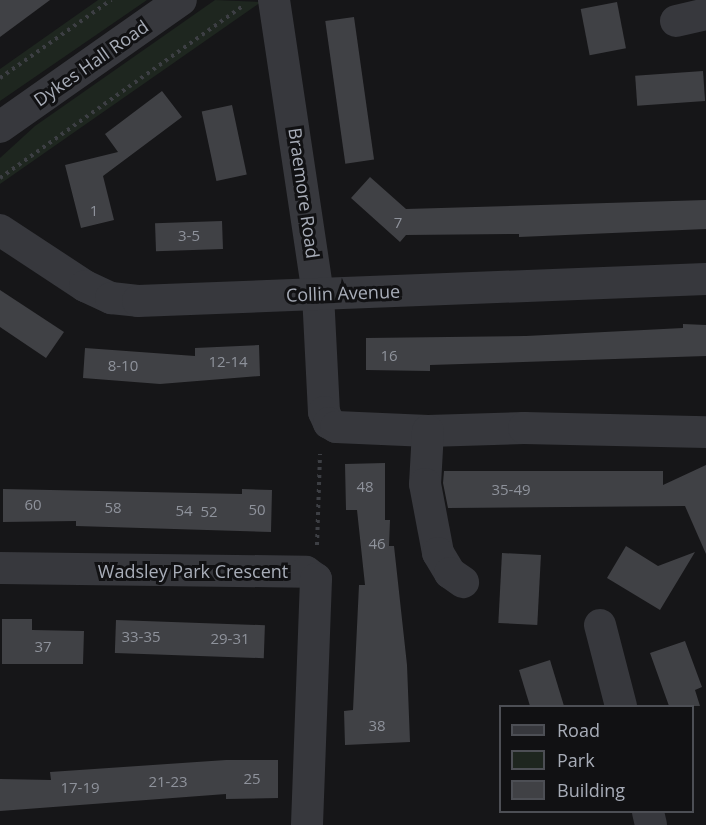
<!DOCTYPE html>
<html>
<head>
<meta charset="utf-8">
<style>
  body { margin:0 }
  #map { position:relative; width:706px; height:825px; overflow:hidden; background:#161618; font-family:"Open Sans",sans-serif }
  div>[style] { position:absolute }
  .green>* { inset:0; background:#1e261f }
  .building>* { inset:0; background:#404145; transform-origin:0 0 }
  .path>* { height:4px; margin-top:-2px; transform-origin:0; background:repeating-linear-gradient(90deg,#3d3f44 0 3px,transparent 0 7.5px) }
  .minor>* { height:32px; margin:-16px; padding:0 16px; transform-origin:16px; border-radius:16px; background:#37383d }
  span { translate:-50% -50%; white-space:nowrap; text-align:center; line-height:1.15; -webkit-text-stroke:6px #111113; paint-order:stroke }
  .number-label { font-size:15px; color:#8e929b }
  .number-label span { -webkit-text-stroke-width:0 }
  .street-label { font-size:18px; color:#a8adb8 }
  .legend { position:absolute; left:499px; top:705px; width:195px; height:108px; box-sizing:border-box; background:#111113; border:2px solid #4d4f55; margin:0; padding:8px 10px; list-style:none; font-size:18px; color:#a8adb8 }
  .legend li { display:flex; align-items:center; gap:12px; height:30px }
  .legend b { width:30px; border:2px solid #4d4f55 }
</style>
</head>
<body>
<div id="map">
  <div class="green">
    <i style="clip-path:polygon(98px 0,147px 0,0 101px,0 69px)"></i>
    <i style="clip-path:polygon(215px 0,261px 2px,0 184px,0 158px,35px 126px)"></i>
  </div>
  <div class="building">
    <i style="clip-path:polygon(0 0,50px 0,0 37px)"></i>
    <i style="left:617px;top:2px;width:47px;height:37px;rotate:79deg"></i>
    <i style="left:354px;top:17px;width:144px;height:29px;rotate:82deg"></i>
    <i style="left:703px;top:71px;width:30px;height:68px;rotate:86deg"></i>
    <i style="clip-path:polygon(162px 91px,182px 117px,103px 176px,114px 220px,81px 228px,65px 165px,118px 152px,105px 134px)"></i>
    <i style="left:232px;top:105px;width:71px;height:31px;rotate:78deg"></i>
    <i style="clip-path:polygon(370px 177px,406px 209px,706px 200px,706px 229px,519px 237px,519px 234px,406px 235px,400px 242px,351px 198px)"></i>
    <i style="left:222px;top:221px;width:28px;height:67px;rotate:88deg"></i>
    <i style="clip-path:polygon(0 290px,64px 332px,46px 358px,0 327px)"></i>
    <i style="clip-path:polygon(683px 324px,706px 325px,706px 356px,430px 365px,430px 371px,366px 370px,366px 338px,526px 336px,683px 328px)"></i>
    <i style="clip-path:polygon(259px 345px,260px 376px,160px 384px,83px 378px,85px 348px,195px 356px,195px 348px)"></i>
    <i style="clip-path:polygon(385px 463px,385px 520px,390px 520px,389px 546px,394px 546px,407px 665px,410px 742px,345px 745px,344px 711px,353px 710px,359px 585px,365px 585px,357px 510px,346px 510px,345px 464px)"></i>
    <i style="clip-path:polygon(706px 465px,706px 554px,685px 506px,448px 508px,443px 483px,444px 471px,663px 471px,663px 485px)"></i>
    <i style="clip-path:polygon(3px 489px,242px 494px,242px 489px,272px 490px,271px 532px,76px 526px,76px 521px,3px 522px)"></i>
    <i style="clip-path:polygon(626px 546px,658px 566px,695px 552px,660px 610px,607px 578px)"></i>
    <i style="left:502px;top:553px;width:39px;height:70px;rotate:3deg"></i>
    <i style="clip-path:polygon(2px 619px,32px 619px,32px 630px,84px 631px,83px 664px,2px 664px)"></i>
    <i style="left:116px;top:620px;width:149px;height:33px;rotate:2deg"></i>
    <i style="clip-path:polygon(685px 641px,702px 687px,695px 690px,700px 706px,669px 706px,650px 653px)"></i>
    <i style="clip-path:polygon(550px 660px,564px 706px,530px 706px,519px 670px)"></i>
    <i style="clip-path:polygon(226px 760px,278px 760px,278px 798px,226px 799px,226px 794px,0 811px,0 779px,51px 780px,50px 772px)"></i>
  </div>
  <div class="path">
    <i style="left:0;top:78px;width:136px;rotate:-35.1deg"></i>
    <i style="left:0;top:178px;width:299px;rotate:-35.3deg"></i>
    <i style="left:317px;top:545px;width:91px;rotate:-88.1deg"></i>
  </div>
  <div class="minor">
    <i style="left:274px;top:0;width:297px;rotate:81.5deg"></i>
    <i style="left:318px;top:294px;width:118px;rotate:87.1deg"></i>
    <i style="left:324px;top:412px;width:12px;rotate:66deg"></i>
    <i style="left:329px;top:423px;width:8px;rotate:30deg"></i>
    <i style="left:336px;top:427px;width:92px;rotate:2.5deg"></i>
    <i style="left:428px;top:431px;width:96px;rotate:-1.8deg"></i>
    <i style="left:524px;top:428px;width:182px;rotate:1.3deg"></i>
    <i style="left:676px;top:21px;width:31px;rotate:-13deg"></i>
    <i style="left:0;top:127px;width:221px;rotate:-35.1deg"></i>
    <i style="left:0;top:230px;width:102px;rotate:33.4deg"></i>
    <i style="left:85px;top:286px;width:29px;rotate:25deg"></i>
    <i style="left:111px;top:298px;width:27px;rotate:6deg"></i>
    <i style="left:138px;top:301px;width:568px;rotate:-2.22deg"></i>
    <i style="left:428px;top:431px;width:53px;rotate:93.2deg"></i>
    <i style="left:425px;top:484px;width:70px;rotate:79.3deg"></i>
    <i style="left:438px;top:553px;width:23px;rotate:59deg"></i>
    <i style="left:450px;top:573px;width:16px;rotate:35deg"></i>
    <i style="left:0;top:568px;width:306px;rotate:0.7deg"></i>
    <i style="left:306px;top:572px;width:12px;rotate:35deg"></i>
    <i style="left:316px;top:579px;width:246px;rotate:92.1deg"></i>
    <i style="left:600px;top:625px;width:84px;rotate:75.5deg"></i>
    <i style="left:648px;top:812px;width:13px;rotate:77deg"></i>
  </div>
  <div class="number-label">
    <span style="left:94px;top:211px">1</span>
    <span style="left:398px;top:223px">7</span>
    <span style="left:189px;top:236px">3-5</span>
    <span style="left:389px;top:356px">16</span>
    <span style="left:228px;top:362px">12-14</span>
    <span style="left:123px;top:366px">8-10</span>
    <span style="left:365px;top:487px">48</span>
    <span style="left:511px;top:490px">35-49</span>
    <span style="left:33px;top:505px">60</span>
    <span style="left:113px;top:508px">58</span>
    <span style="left:257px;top:510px">50</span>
    <span style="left:184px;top:511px">54</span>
    <span style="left:209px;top:512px">52</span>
    <span style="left:377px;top:544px">46</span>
    <span style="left:141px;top:637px">33-35</span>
    <span style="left:230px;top:639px">29-31</span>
    <span style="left:43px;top:647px">37</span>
    <span style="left:377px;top:726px">38</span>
    <span style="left:252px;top:779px">25</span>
    <span style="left:168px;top:782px">21-23</span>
    <span style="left:80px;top:788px">17-19</span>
  </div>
  <div class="street-label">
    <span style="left:91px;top:63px;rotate:-35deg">Dykes Hall Road</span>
    <span style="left:304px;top:193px;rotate:82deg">Braemore Road</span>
    <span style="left:343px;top:293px;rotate:-2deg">Collin Avenue</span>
    <span style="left:193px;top:571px">Wadsley Park Crescent</span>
  </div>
  <ul class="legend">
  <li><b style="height:8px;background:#37383d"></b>Road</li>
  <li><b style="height:16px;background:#1e261f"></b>Park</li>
  <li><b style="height:16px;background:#404145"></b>Building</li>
  </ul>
</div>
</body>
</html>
